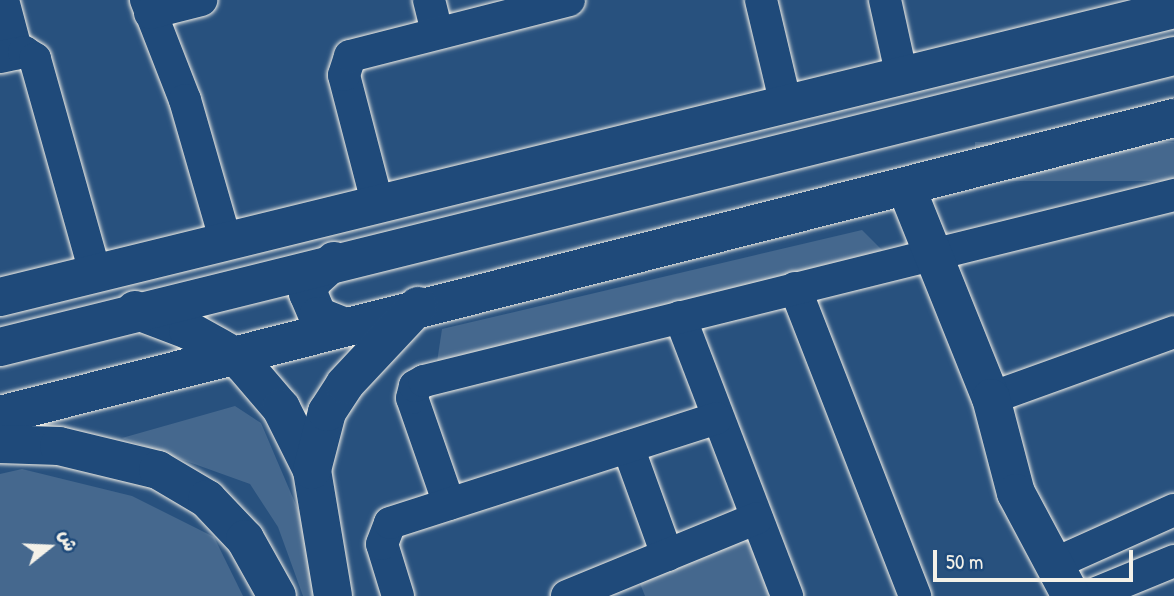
<!DOCTYPE html>
<html>
<head>
<meta charset="utf-8">
<style>
  body { margin:0 }
  #map { position:relative; width:1174px; height:596px; overflow:hidden; background:#28517e; font-family:"Patrick Hand","Playpen Sans Arabic",sans-serif }
  div>[style] { position:absolute }
  .green>* { inset:0; background:#45688e; transform-origin:0 0 }
  .roads { filter:drop-shadow(0 0 2px #f4f1e8) drop-shadow(0 0 2px #f4f1e8) }
  .minor>* { height:32px; margin:-16px; padding:0 16px; transform-origin:16px; border-radius:16px; background:#1f4a7a }
  .tertiary>* { height:38px; margin:-19px; padding:0 19px; transform-origin:19px; border-radius:19px; background:#1f4a7a }
  .primary>* { height:38px; margin:-19px; padding:0 19px; transform-origin:19px; border-radius:19px; background:#1f4a7a }
  .motorway>* { height:38px; margin:-19px; padding:0 19px; transform-origin:19px; border-radius:19px; background:#1f4a7a }
  span { translate:-50% -50%; white-space:nowrap; text-align:center; line-height:1.15; -webkit-text-stroke:6px #1f4a7a; paint-order:stroke }
  .north { position:absolute; left:14px; top:512px; width:70px; height:70px; -webkit-text-stroke:5px #1f4a7a; paint-order:stroke; rotate:72deg; font-size:19px; font-weight:700; line-height:28px; text-align:center; color:#f4f1e8 }
  .north::after { content:''; display:block; margin:auto; width:24px; height:32px; background:#f4f1e8; clip-path:polygon(50% 0,100% 100%,50% 72%,0 100%) }
  .scale { position:absolute; left:933px; top:550px; width:200px; height:32px; box-sizing:border-box; border:4px solid #f4f1e8; border-top:0; padding-left:9px; font-size:21px; line-height:24px; white-space:nowrap; color:#f4f1e8; -webkit-text-stroke:5px #1f4a7a; paint-order:stroke }
</style>
</head>
<body>
<div id="map">
  <div class="green">
    <i style="left:1174px;top:142px;width:39px;height:199px;rotate:90deg"></i>
    <i style="clip-path:polygon(862px 230px,893px 261px,434px 382px,442px 329px)"></i>
    <i style="clip-path:polygon(235px 406px,261px 423px,302px 519px,318px 596px,303px 596px,278px 527px,250px 484px,122px 438px)"></i>
    <i style="clip-path:polygon(22px 469px,132px 496px,214px 537px,243px 596px,0 596px,0 474px)"></i>
    <i style="clip-path:polygon(757px 530px,782px 596px,645px 596px,637px 576px)"></i>
  </div>
  <div class="roads">
    <div class="minor">
      <i style="left:3px;top:0;width:55px;rotate:75.2deg"></i>
      <i style="left:146px;top:0;width:107px;rotate:68.7deg"></i>
      <i style="left:185px;top:100px;width:145px;rotate:73.9deg"></i>
      <i style="left:429px;top:0;width:33px;rotate:76deg"></i>
      <i style="left:761px;top:0;width:108px;rotate:76.6deg"></i>
      <i style="left:885px;top:0;width:79px;rotate:77.6deg"></i>
      <i style="left:150px;top:13px;width:53px;rotate:-14.3deg"></i>
      <i style="left:0;top:57px;width:25px;rotate:-12deg"></i>
      <i style="left:24px;top:52px;width:13px;rotate:32deg"></i>
      <i style="left:35px;top:59px;width:221px;rotate:74.3deg"></i>
      <i style="left:377px;top:202px;width:131px;rotate:-104.6deg"></i>
      <i style="left:344px;top:75px;width:20px;rotate:-72deg"></i>
      <i style="left:350px;top:56px;width:226px;rotate:-14.3deg"></i>
      <i style="left:795px;top:288px;width:331px;rotate:68.7deg"></i>
      <i style="left:680px;top:317px;width:299px;rotate:69deg"></i>
      <i style="left:991px;top:398px;width:195px;rotate:-19.8deg"></i>
      <i style="left:628px;top:447px;width:115px;rotate:70.1deg"></i>
      <i style="left:449px;top:504px;width:112px;rotate:-109.2deg"></i>
      <i style="left:412px;top:398px;width:12px;rotate:-76deg"></i>
      <i style="left:415px;top:386px;width:10px;rotate:-29deg"></i>
      <i style="left:424px;top:381px;width:773px;rotate:-13.93deg"></i>
      <i style="left:1056px;top:563px;width:129px;rotate:-24.2deg"></i>
      <i style="left:398px;top:596px;width:54px;rotate:-107.1deg"></i>
      <i style="left:382px;top:544px;width:22px;rotate:-69deg"></i>
      <i style="left:390px;top:523px;width:343px;rotate:-17.8deg"></i>
      <i style="left:567px;top:596px;width:205px;rotate:-22.3deg"></i>
      <i style="left:1089px;top:596px;width:92px;rotate:-22.4deg"></i>
    </div>
    <div class="tertiary">
      <i style="left:906px;top:187px;width:227px;rotate:68.1deg"></i>
      <i style="left:991px;top:398px;width:98px;rotate:75.3deg"></i>
      <i style="left:1016px;top:493px;width:117px;rotate:61.9deg"></i>
      <i style="left:0;top:297px;width:1209px;rotate:-13.78deg"></i>
    </div>
    <div class="primary">
      <i style="left:334px;top:261px;width:30px;rotate:138deg"></i>
      <i style="left:312px;top:281px;width:13px;rotate:108deg"></i>
      <i style="left:308px;top:293px;width:25px;rotate:67deg"></i>
      <i style="left:318px;top:316px;width:29px;rotate:22deg"></i>
      <i style="left:135px;top:310px;width:57px;rotate:20.7deg"></i>
      <i style="left:188px;top:330px;width:57px;rotate:29.2deg"></i>
      <i style="left:238px;top:358px;width:66px;rotate:49.3deg"></i>
      <i style="left:281px;top:408px;width:69px;rotate:63.4deg"></i>
      <i style="left:0;top:347px;width:1210px;rotate:-13.92deg"></i>
      <i style="left:0;top:415px;width:1211px;rotate:-14.2deg"></i>
    </div>
    <div class="motorway">
      <i style="left:0;top:444px;width:59px;rotate:1.9deg"></i>
      <i style="left:59px;top:446px;width:102px;rotate:13.6deg"></i>
      <i style="left:158px;top:470px;width:57px;rotate:30.6deg"></i>
      <i style="left:207px;top:499px;width:55px;rotate:46.5deg"></i>
      <i style="left:245px;top:539px;width:65px;rotate:60.7deg"></i>
      <i style="left:333px;top:596px;width:128px;rotate:-99.5deg"></i>
      <i style="left:312px;top:470px;width:60px;rotate:-75.5deg"></i>
      <i style="left:327px;top:412px;width:33px;rotate:-57deg"></i>
      <i style="left:345px;top:384px;width:107px;rotate:-46.9deg"></i>
    </div>
  </div>
  <div class="north">ش</div>
  <div class="scale">50 m</div>
</div>
</body>
</html>
